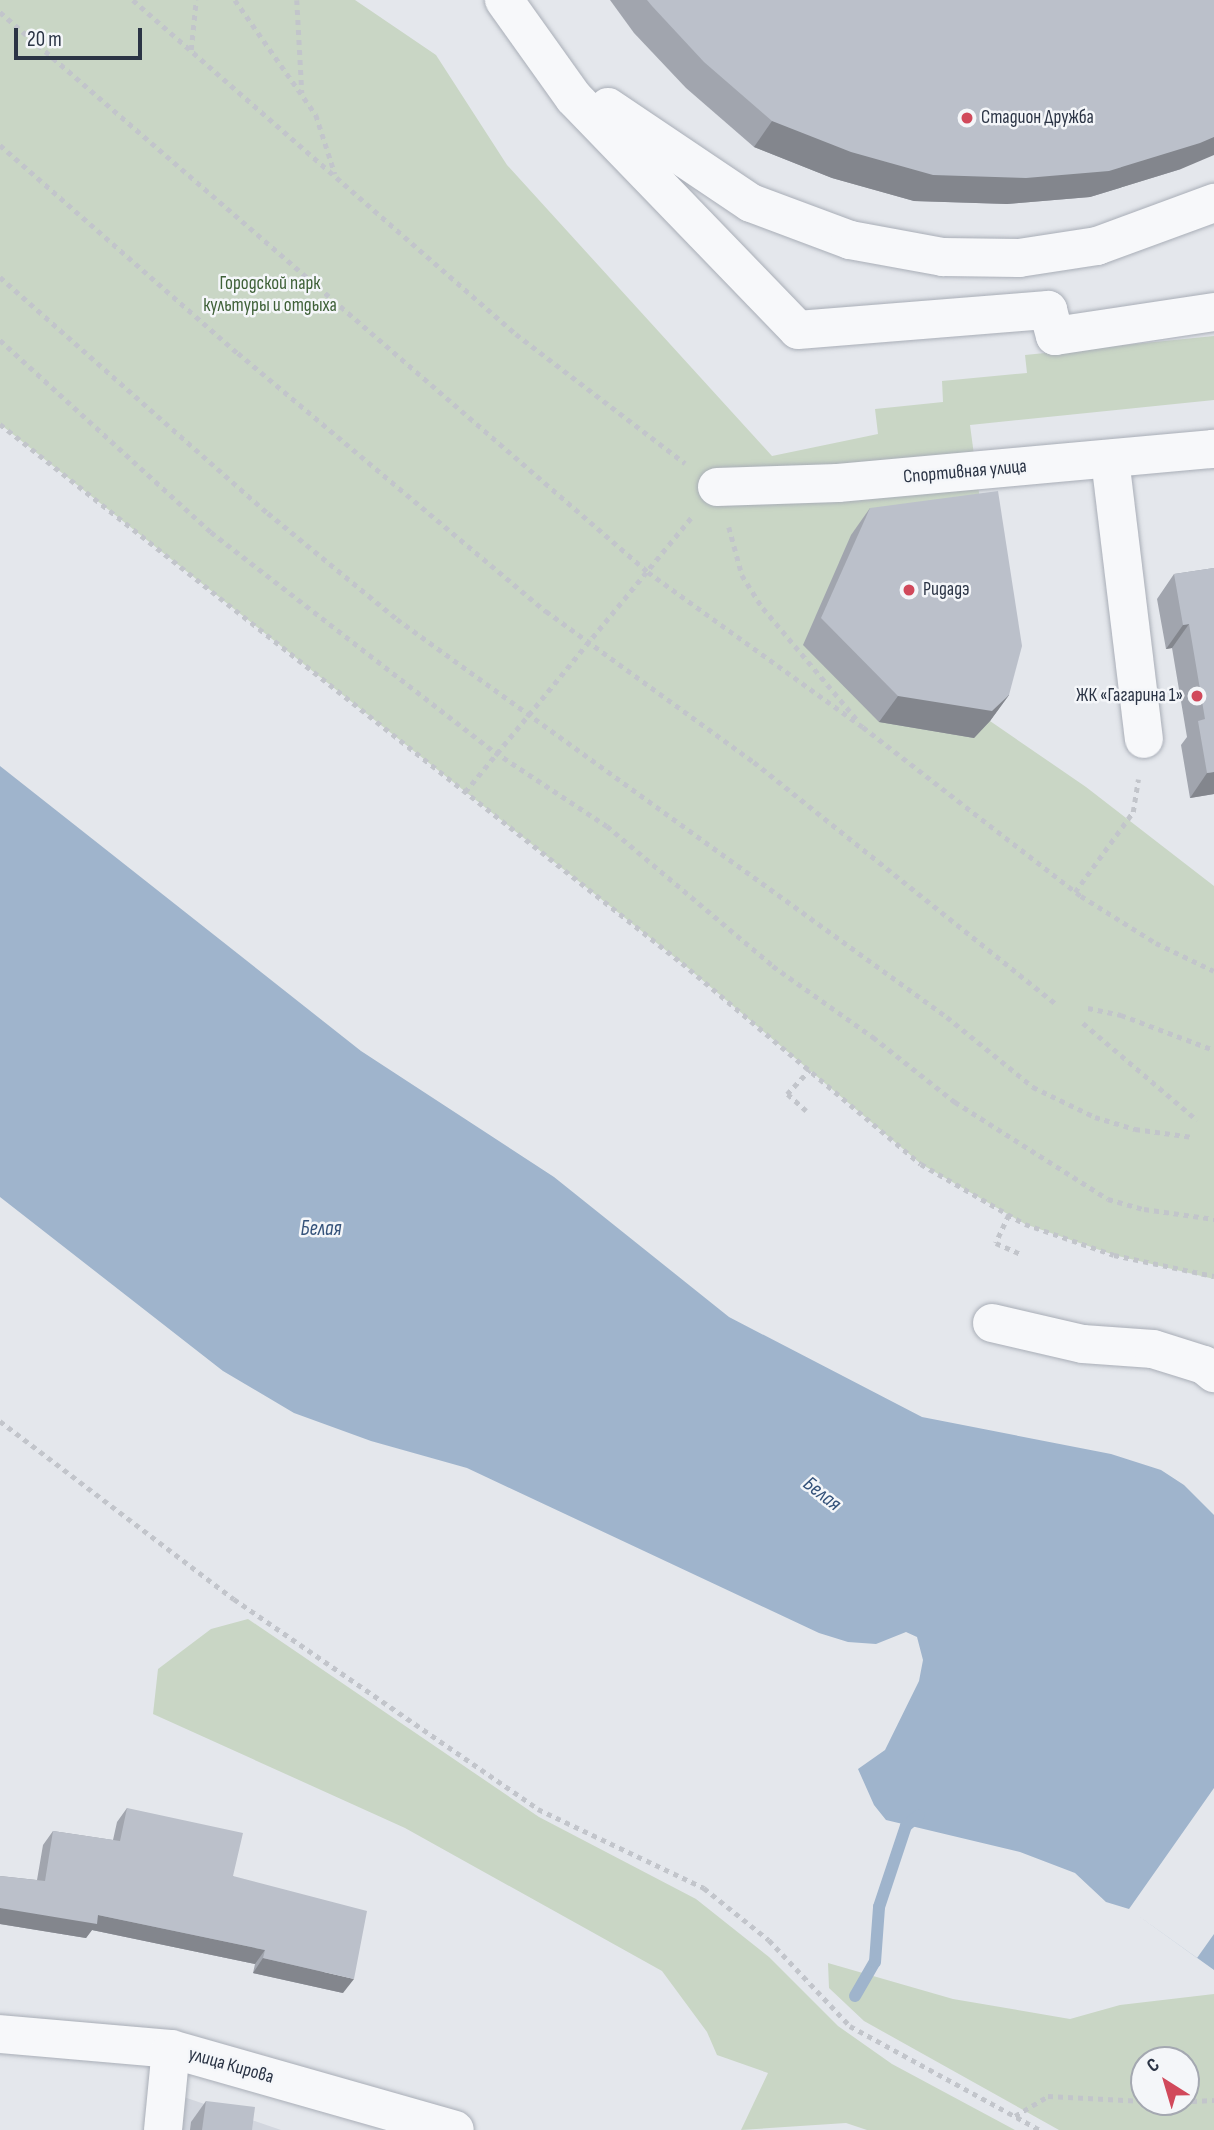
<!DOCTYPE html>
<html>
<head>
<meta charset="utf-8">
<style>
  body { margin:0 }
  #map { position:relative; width:1214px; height:2130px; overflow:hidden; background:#e4e7ec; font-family:"Sofia Sans Condensed",sans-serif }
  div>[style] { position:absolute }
  .built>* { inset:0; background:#d2d6de }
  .green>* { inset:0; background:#c9d6c5 }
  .water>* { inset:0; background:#9fb4cc }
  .stream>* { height:12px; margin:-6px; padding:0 6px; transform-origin:6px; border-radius:6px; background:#9fb4cc }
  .path>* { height:4.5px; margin-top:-2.25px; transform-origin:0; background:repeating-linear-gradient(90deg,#c2c5cb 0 5px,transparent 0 10px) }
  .roads { filter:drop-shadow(0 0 2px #a9aeb7) drop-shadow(0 0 2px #a9aeb7) }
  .minor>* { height:38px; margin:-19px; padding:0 19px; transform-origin:19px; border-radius:19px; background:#f7f8fa }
  .wall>* { inset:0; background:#a1a5ae }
  .shaded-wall>* { inset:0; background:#83868d }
  .building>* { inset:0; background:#bbc0ca }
  .dots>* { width:19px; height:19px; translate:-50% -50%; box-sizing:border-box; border:4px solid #f4f6f9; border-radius:50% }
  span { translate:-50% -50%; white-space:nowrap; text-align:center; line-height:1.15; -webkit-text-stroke:5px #f4f6f9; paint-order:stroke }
  .poi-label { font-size:19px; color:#2b3445 }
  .left { translate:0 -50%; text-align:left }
  .right { translate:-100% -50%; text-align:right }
  .park-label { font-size:19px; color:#3f6138 }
  .street-label { font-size:19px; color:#2b3445 }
  .water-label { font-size:21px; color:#34527a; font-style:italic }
  .north { position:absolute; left:1130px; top:2046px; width:70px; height:70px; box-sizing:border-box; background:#f4f6f9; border:2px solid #a4a8b1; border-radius:50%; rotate:323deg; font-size:19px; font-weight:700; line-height:28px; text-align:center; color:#2b3445 }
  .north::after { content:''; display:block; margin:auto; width:24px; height:32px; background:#d1495b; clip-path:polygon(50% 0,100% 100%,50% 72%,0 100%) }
  .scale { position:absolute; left:14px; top:28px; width:128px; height:32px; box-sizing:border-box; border:4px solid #2b3445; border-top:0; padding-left:9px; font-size:21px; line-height:24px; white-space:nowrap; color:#2b3445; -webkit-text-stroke:5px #f4f6f9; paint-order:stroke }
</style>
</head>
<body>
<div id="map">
  <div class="built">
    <i style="clip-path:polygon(175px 2094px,281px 2130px,171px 2130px)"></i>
  </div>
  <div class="green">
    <i style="clip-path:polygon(0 0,355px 0,436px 55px,507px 165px,772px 456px,878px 434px,875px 409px,943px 402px,942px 381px,1027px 373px,1025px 355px,1214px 336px,1214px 400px,970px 425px,1003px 672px,990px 721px,1086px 787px,1214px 886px,1214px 1279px,1114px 1255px,1025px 1224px,921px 1164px,682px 963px,0 424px)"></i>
    <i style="clip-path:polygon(248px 1619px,539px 1817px,696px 1899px,769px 1957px,838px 2026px,892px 2064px,1015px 2130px,867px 2130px,846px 2123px,741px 2130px,768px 2073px,717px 2055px,707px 2032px,662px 1971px,405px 1828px,153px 1714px,158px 1669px,211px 1629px)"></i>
    <i style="clip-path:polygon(evenodd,828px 1963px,953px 1999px,1070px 2019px,1120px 2005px,1214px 1994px,1214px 2130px,1059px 2130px,864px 2021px,829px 1988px,828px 1963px,1144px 2060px,1186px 2060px,1186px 2102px,1144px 2102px,1144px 2060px)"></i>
  </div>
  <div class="water">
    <i style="clip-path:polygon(0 766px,361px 1051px,554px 1177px,729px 1317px,922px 1417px,1111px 1454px,1161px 1470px,1184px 1485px,1214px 1515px,1214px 1788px,1129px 1909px,1197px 1958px,1214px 1934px,1214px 1970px,1129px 1909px,1106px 1902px,1075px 1873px,1020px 1852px,886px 1820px,874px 1805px,858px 1769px,885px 1750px,919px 1681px,923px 1660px,917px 1637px,906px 1632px,876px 1644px,848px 1642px,819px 1633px,467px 1468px,371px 1441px,294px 1413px,223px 1371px,0 1197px)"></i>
  </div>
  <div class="stream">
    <i style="left:855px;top:1996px;width:39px;rotate:-60deg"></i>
    <i style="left:875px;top:1962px;width:55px;rotate:-85.8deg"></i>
    <i style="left:879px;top:1907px;width:85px;rotate:-71.6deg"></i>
    <i style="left:906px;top:1826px;width:17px;rotate:-40deg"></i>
  </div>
  <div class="path">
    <i style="left:133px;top:0;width:508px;rotate:41.09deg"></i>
    <i style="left:516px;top:334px;width:213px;rotate:37.4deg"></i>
    <i style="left:235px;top:0;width:141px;rotate:54.8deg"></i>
    <i style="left:316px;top:115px;width:62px;rotate:72.1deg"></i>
    <i style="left:297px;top:0;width:93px;rotate:86.9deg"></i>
    <i style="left:0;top:12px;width:856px;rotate:40.83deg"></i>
    <i style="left:648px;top:572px;width:265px;rotate:35.8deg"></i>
    <i style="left:863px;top:727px;width:276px;rotate:37.8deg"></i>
    <i style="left:1081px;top:896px;width:89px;rotate:32.1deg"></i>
    <i style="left:1156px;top:943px;width:64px;rotate:25.8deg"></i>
    <i style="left:191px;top:50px;width:50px;rotate:-84.3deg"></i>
    <i style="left:0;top:145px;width:316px;rotate:41.2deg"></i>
    <i style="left:238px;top:353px;width:402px;rotate:40deg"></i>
    <i style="left:546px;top:611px;width:257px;rotate:36deg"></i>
    <i style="left:754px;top:762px;width:386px;rotate:38.7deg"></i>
    <i style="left:0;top:277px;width:357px;rotate:41.4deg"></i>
    <i style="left:268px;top:513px;width:167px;rotate:39.4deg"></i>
    <i style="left:397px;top:619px;width:679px;rotate:35.89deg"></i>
    <i style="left:947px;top:1017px;width:111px;rotate:39.1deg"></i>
    <i style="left:1033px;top:1087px;width:69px;rotate:25.8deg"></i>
    <i style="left:1095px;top:1117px;width:42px;rotate:16.7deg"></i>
    <i style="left:1135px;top:1129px;width:58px;rotate:8deg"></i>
    <i style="left:0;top:340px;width:285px;rotate:42.3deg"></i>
    <i style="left:211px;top:532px;width:359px;rotate:37.8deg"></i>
    <i style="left:495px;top:752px;width:134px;rotate:33.5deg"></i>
    <i style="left:607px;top:826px;width:217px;rotate:40.1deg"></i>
    <i style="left:773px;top:966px;width:123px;rotate:35.4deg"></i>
    <i style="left:873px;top:1037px;width:105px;rotate:38.4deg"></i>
    <i style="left:955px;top:1102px;width:181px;rotate:32.4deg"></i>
    <i style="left:1108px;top:1199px;width:37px;rotate:16deg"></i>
    <i style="left:1144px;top:1209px;width:71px;rotate:8.1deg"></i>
    <i style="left:0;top:424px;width:869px;rotate:38.32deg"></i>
    <i style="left:682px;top:963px;width:312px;rotate:40.1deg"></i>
    <i style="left:921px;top:1164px;width:120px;rotate:30deg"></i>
    <i style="left:1025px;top:1224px;width:94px;rotate:19.2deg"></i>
    <i style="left:1114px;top:1255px;width:102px;rotate:11.9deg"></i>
    <i style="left:729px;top:527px;width:50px;rotate:74.8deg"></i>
    <i style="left:742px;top:575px;width:39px;rotate:58deg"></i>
    <i style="left:763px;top:608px;width:148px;rotate:49.9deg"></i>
    <i style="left:465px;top:792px;width:357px;rotate:-50.5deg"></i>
    <i style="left:1075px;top:892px;width:99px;rotate:-54.1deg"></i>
    <i style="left:1133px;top:812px;width:33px;rotate:-81deg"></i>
    <i style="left:1088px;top:1008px;width:34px;rotate:12deg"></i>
    <i style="left:1121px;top:1015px;width:99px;rotate:20.6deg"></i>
    <i style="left:1083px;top:1023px;width:150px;rotate:40.4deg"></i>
    <i style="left:806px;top:1111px;width:25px;rotate:-138deg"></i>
    <i style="left:787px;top:1094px;width:33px;rotate:-47deg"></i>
    <i style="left:1009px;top:1215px;width:31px;rotate:115deg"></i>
    <i style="left:996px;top:1243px;width:27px;rotate:24deg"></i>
    <i style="left:0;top:1421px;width:294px;rotate:37.3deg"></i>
    <i style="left:234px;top:1599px;width:369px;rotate:34.6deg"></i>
    <i style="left:538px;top:1809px;width:184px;rotate:25.4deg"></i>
    <i style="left:704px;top:1888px;width:83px;rotate:38.7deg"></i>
    <i style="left:769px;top:1940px;width:118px;rotate:46.7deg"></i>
    <i style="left:850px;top:2026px;width:217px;rotate:28.7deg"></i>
    <i style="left:1172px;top:2102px;width:42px;rotate:-2.7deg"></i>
    <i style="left:1015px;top:2116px;width:39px;rotate:-31deg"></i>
    <i style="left:1048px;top:2096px;width:96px;rotate:3deg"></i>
  </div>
  <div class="roads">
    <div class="minor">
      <i style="left:504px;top:0;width:120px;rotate:54.5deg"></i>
      <i style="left:574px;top:98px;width:322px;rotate:46deg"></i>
      <i style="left:798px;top:330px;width:251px;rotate:-4.6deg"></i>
      <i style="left:1048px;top:310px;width:27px;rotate:75deg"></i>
      <i style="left:1055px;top:336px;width:161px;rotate:-8.6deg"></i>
      <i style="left:608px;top:107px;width:172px;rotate:33.9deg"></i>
      <i style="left:751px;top:203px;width:106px;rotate:20.5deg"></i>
      <i style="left:850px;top:240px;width:95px;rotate:10.4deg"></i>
      <i style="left:943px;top:257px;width:76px;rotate:0.8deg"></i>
      <i style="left:1019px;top:258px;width:79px;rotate:-8.7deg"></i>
      <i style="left:1097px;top:246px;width:125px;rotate:-20.2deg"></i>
      <i style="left:1110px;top:459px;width:282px;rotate:83.1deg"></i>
      <i style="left:717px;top:487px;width:121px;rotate:-1.9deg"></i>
      <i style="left:838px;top:483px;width:378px;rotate:-5.2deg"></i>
      <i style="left:992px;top:1323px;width:93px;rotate:13deg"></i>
      <i style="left:1083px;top:1344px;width:70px;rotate:4.1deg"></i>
      <i style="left:1153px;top:1349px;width:53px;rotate:17.4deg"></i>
      <i style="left:1204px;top:1365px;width:13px;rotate:39deg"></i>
      <i style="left:0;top:2034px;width:172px;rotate:5deg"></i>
      <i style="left:171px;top:2049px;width:295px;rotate:15.9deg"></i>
      <i style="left:163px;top:2130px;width:81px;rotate:-84.4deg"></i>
    </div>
  </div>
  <div class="wall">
    <i style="clip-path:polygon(610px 0,1214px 0,1181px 169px,1090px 197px,1007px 204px,914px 201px,832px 178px,754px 147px,686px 88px,634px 33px)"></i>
    <i style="clip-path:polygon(870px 508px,1009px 695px,990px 721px,974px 738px,879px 722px,803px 645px,851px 535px)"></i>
    <i style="clip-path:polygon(1214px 568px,1214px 794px,1190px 798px,1181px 745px,1187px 737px,1172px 648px,1166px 649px,1157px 599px,1174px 574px)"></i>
    <i style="clip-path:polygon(127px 1808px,233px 1876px,343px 1993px,253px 1973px,255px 1964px,92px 1930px,86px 1938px,0 1924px,0 1876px,37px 1880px,43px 1845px,53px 1831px,113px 1840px,117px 1822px)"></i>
    <i style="clip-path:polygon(206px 2101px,252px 2130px,190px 2130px,191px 2122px)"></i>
  </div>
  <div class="shaded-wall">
    <i style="clip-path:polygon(772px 121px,1214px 137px,1214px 155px,1181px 169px,1090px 197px,1007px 204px,914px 201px,832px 178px,754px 147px)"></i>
    <i style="clip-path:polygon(1189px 624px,1172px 648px,1166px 649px,1183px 625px)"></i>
    <i style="clip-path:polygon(1009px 695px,990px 721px,974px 738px,879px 722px,898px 696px)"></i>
    <i style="clip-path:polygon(1214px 772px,1214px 794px,1190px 798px,1207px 773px)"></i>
    <i style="clip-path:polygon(0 1908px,98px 1915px,265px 1950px,255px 1964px,92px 1930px,86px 1938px,0 1924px)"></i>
    <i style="clip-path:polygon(263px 1958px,354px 1979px,343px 1993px,253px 1973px)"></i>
  </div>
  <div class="building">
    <i style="clip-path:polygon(647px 0,1214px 0,1214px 137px,1200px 143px,1109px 171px,1026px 178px,933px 175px,851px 152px,772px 121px,704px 62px,652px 6px)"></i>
    <i style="clip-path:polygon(998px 491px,1022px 646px,1009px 695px,992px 711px,898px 696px,821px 618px,870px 508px)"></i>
    <i style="clip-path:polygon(1214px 568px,1214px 772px,1207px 773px,1198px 721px,1205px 719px,1189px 624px,1183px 625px,1174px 574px)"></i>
    <i style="clip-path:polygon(127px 1808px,243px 1833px,233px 1876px,367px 1911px,354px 1979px,263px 1958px,265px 1950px,98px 1915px,97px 1924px,0 1908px,0 1876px,45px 1881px,53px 1831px,120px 1841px)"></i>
    <i style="clip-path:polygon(206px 2101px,255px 2107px,252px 2130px,202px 2130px)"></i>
  </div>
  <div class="dots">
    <i style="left:967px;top:118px;background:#d1495b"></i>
    <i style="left:909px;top:590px;background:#d1495b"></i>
    <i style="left:1197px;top:696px;background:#d1495b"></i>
  </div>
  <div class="poi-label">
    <span class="left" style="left:981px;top:118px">Стадион Дружба</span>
    <span class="left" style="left:923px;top:590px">Ридадэ</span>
    <span class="right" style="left:1183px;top:696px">ЖК «Гагарина 1»</span>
  </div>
  <div class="park-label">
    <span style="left:270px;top:295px">Городской парк<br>культуры и отдыха</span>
  </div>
  <div class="street-label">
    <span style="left:965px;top:472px;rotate:-5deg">Спортивная улица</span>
    <span style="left:231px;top:2066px;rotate:16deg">улица Кирова</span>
  </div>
  <div class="water-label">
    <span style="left:321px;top:1229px">Белая</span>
    <span style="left:822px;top:1494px;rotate:38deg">Белая</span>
  </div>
  <div class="north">С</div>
  <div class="scale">20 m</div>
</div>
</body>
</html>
